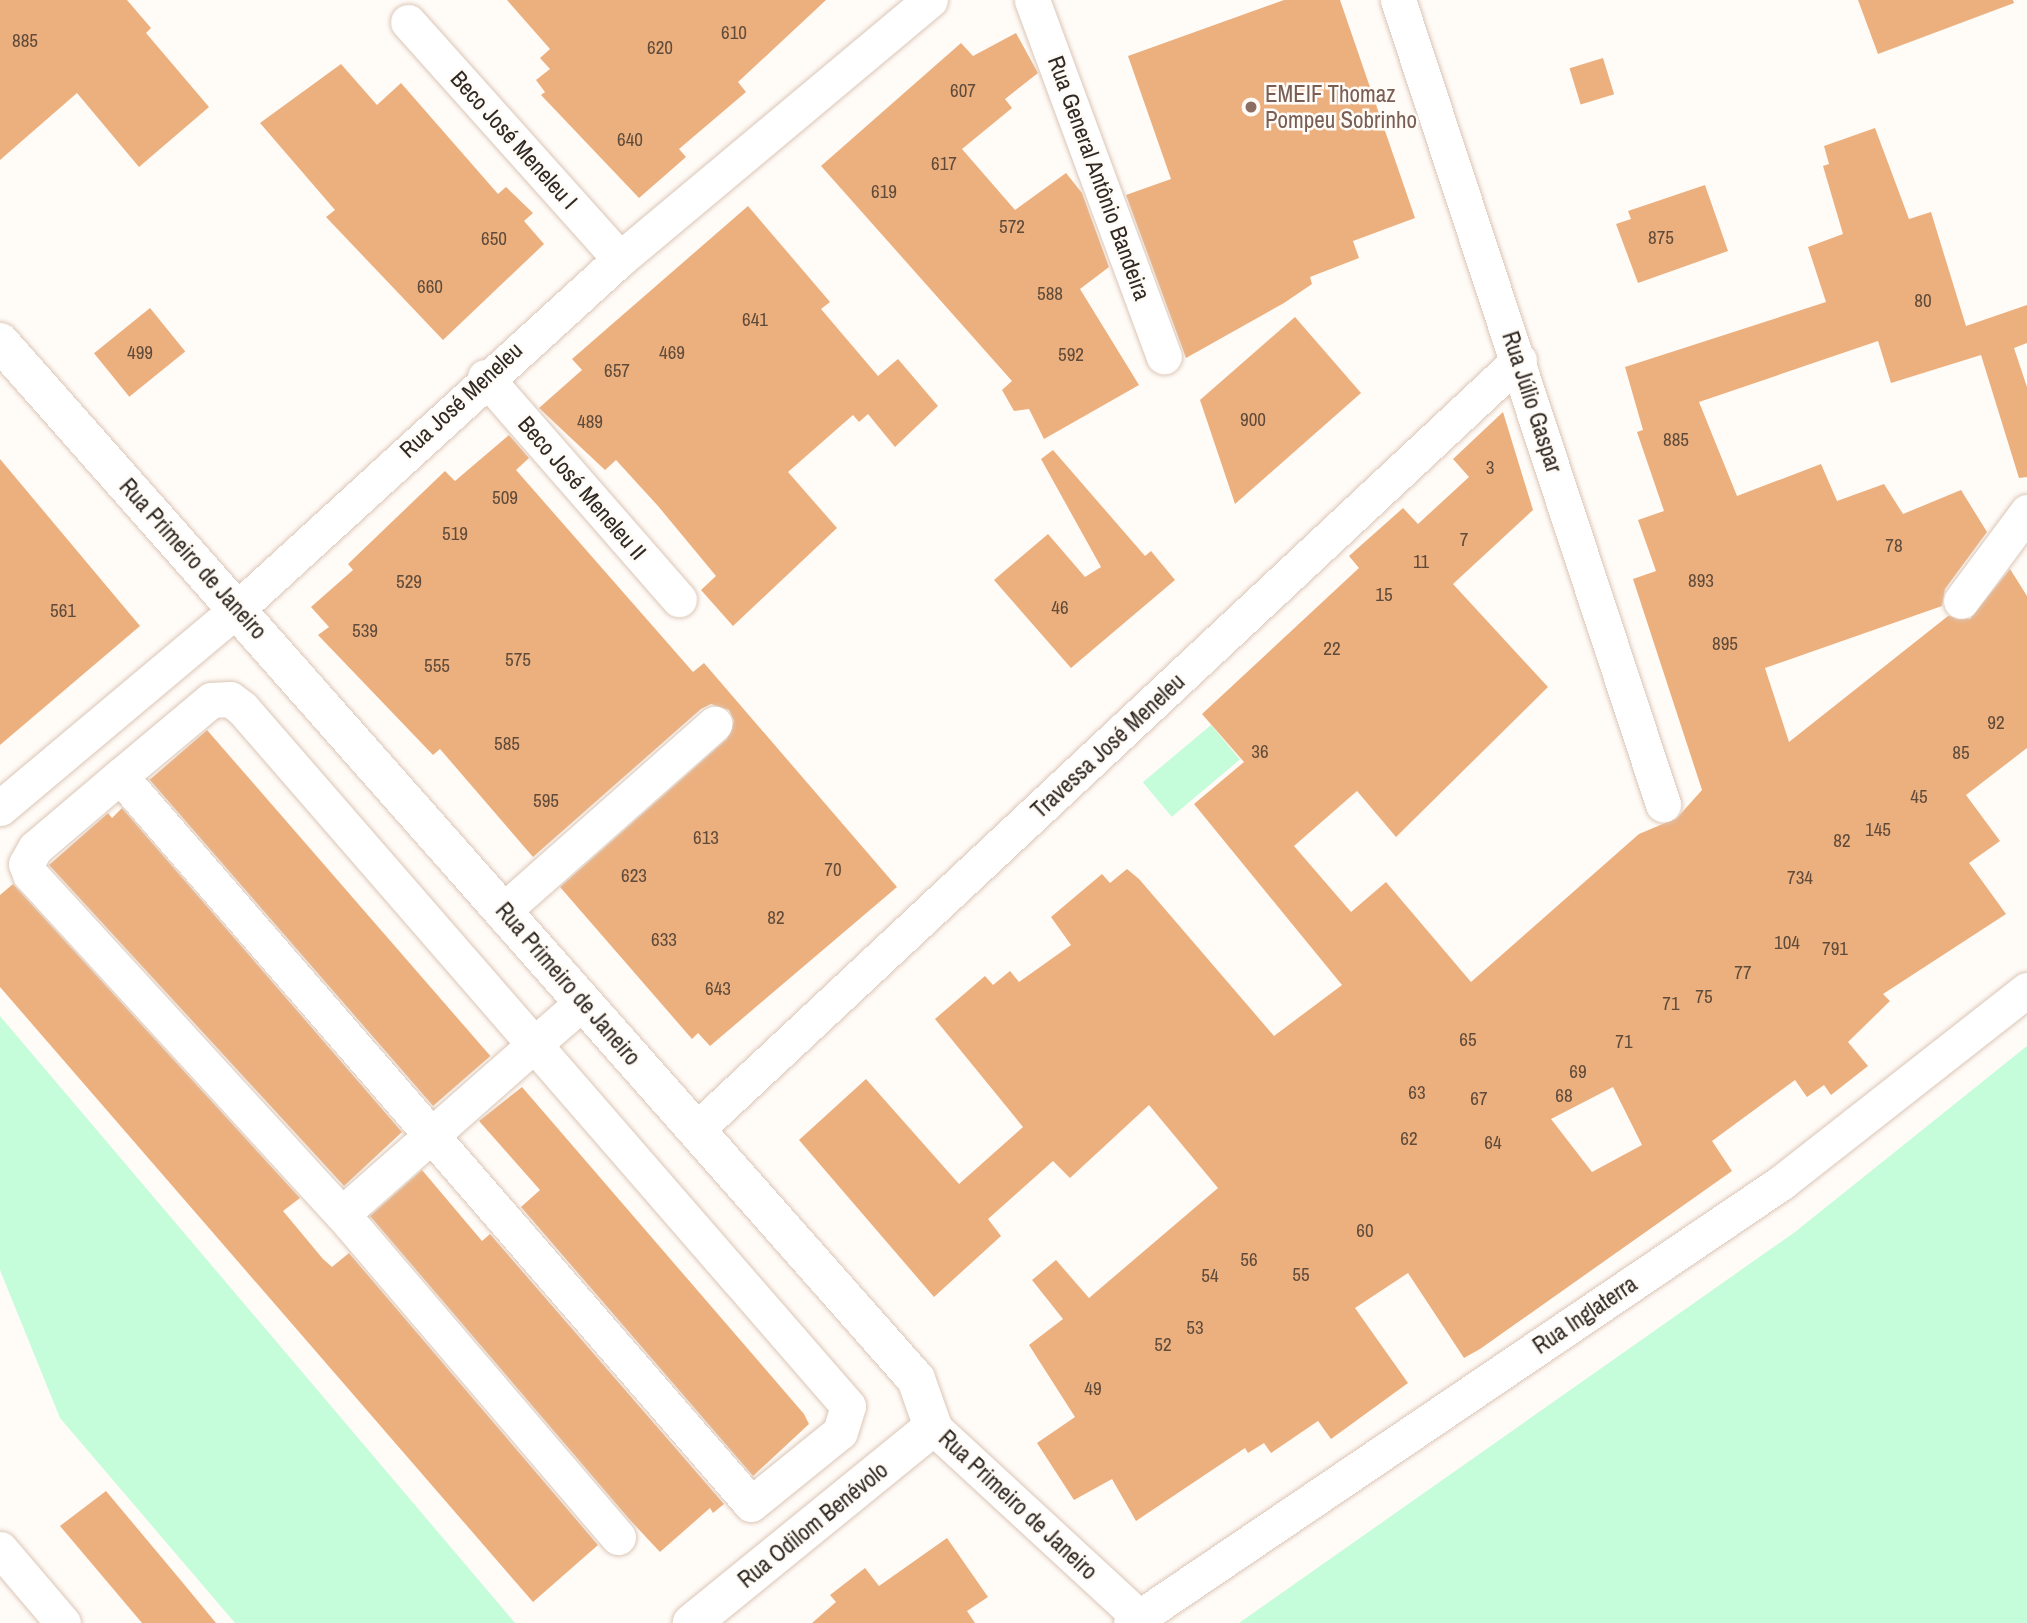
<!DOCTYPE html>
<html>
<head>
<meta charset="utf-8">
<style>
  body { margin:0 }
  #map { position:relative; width:2027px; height:1623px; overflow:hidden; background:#fffbf7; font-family:"Archivo Narrow",sans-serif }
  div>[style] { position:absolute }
  .green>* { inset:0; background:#c5fcda; transform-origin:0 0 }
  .building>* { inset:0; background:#ecb07f; transform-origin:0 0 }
  .roads { filter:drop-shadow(0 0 2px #dbc6b6) drop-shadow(0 0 2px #dbc6b6) }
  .minor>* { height:35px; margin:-17.5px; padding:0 17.5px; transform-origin:17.5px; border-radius:17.5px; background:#fff }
  .tertiary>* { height:38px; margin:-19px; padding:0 19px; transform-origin:19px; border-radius:19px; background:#fff }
  .dots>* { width:19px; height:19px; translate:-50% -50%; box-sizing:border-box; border:4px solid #fffbf7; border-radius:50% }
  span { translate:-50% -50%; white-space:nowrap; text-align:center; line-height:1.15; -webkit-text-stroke:5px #fffbf7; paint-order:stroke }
  .number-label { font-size:19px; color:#604b3a }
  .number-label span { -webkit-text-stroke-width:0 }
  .education-label { font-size:23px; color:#785e54 }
  .left { translate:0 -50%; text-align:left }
  .street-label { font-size:23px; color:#312923 }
</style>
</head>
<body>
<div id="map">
  <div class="green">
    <i style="left:1211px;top:725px;width:45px;height:89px;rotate:50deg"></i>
    <i style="clip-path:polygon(0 1016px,515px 1623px,235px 1623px,60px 1418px,0 1270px)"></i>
    <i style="clip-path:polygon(2027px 1046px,2027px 1623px,1239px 1623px,1795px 1232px)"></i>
  </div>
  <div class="building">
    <i style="clip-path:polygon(0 0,127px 0,151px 28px,146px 33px,209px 107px,139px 167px,77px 93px,0 160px)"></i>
    <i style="clip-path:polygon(507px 0,826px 0,738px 82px,746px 92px,679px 149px,686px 157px,639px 198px,541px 95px,545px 92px,536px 80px,550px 69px,540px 58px,550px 49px)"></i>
    <i style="clip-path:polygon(1284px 0,1340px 0,1415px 218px,1353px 241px,1359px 258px,1310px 277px,1312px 284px,1284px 303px,1186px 358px,1126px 195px,1171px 179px,1128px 56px)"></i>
    <i style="clip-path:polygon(1858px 0,2013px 0,2014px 3px,1878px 54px)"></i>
    <i style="clip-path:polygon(1016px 33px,1038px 73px,1005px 99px,1012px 108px,962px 149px,1015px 210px,1066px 173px,1082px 193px,1109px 267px,1080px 289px,1139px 385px,1044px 439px,1029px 409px,1014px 411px,1002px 390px,1012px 381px,821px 166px,961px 43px,973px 56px)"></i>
    <i style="left:1603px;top:58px;width:38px;height:35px;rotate:73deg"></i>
    <i style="clip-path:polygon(341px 64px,377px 105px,401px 83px,498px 194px,506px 187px,533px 213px,524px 221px,544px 244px,443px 340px,326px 217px,335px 210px,260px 123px)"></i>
    <i style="clip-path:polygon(evenodd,1875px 128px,1909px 219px,1931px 212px,1966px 326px,2027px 305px,2027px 343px,2014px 348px,2027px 387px,2027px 477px,2019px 478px,1981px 355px,1891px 383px,1878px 341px,1699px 402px,1737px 496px,1821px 464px,1837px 501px,1884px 484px,1903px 514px,1961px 490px,1987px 532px,1945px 589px,1942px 606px,1765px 668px,1789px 742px,1948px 616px,1970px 619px,2010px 569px,2027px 596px,2027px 748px,1966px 795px,2000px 841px,1969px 863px,2006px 914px,1883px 994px,1890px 1001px,1848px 1042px,1868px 1066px,1831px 1095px,1824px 1085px,1807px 1097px,1795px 1080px,1712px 1141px,1732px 1171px,1480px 1349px,1464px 1358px,1408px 1273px,1355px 1308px,1408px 1383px,1331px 1439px,1318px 1421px,1271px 1453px,1264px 1443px,1248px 1453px,1245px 1448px,1136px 1521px,1112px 1479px,1074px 1500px,1037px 1443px,1075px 1417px,1029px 1345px,1063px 1319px,1032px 1280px,1056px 1260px,1089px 1298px,1218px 1188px,1149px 1105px,1070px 1178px,1053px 1161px,988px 1219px,1001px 1236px,934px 1297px,799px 1140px,866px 1079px,959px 1184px,1023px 1127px,935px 1019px,985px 976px,993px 985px,1010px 971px,1019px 982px,1071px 945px,1051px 917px,1102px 874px,1110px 883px,1127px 869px,1139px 879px,1274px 1036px,1342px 985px,1194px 804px,1244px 762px,1202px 714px,1359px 568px,1349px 556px,1403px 508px,1418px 524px,1469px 477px,1453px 459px,1503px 412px,1533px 510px,1453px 584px,1548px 687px,1396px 837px,1357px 791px,1294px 846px,1351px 912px,1386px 882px,1471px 982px,1639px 834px,1677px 818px,1702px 790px,1633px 579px,1656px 571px,1638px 520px,1664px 511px,1637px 432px,1643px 430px,1625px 367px,1826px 302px,1808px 247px,1843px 234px,1823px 166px,1829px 164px,1824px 146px,1875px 128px,1613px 1087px,1642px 1145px,1592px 1172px,1551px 1119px,1613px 1087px)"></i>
    <i style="clip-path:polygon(1705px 185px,1728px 251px,1638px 283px,1616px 224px,1631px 219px,1628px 211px)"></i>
    <i style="clip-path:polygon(748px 206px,830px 302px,821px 309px,878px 376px,898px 359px,938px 406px,895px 447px,868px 414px,859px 422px,853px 415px,788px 472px,837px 528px,733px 626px,701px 590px,716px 576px,658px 506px,616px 460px,605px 470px,539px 408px,582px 370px,572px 359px)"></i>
    <i style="left:150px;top:308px;width:56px;height:72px;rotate:51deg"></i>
    <i style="clip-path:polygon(1295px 317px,1361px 393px,1235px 504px,1200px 400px)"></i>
    <i style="clip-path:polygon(509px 435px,529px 458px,516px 470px,693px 672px,704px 663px,897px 887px,710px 1046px,698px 1033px,692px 1039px,560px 887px,727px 739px,734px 721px,729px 710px,711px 704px,701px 709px,533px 857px,440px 749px,433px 755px,318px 635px,329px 627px,311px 607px,353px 570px,348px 564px,445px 471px,455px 481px)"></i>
    <i style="clip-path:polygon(1053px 450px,1145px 556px,1151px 551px,1175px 580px,1071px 668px,994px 580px,1048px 534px,1085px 577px,1101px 567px,1041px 459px)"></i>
    <i style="clip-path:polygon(0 459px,140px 626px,0 745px)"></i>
    <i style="left:207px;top:730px;width:432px;height:76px;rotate:49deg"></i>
    <i style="clip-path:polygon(122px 808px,402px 1132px,344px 1186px,49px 865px,108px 813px,112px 818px)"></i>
    <i style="clip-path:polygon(13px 884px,300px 1198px,283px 1211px,323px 1259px,332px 1267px,349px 1253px,598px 1545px,533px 1602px,0 987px,0 895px)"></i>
    <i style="clip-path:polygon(522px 1087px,804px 1414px,809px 1424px,753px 1476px,521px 1207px,540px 1190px,479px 1121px)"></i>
    <i style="clip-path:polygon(422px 1170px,482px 1241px,490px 1234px,724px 1504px,713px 1513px,710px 1508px,660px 1552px,629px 1519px,370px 1216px)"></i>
    <i style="clip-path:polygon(106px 1491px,183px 1583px,216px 1623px,142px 1623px,60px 1526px)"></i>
    <i style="clip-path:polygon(947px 1538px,988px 1597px,967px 1611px,975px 1623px,812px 1623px,836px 1602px,830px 1595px,865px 1568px,879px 1586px)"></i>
  </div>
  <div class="roads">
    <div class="minor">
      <i style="left:1032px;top:0;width:380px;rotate:69.7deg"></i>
      <i style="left:1398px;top:0;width:847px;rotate:71.76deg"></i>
      <i style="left:408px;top:22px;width:318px;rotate:48.2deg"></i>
      <i style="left:485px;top:377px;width:295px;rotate:48.9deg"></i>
      <i style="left:1961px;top:601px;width:111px;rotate:-53.4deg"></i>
      <i style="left:120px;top:776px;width:963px;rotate:49.08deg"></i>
      <i style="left:751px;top:1504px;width:114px;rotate:-39deg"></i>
      <i style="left:840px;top:1432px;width:27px;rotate:-73deg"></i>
      <i style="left:848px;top:1406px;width:924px;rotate:-130.96deg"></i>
      <i style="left:242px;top:708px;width:15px;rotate:-143deg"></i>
      <i style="left:230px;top:699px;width:19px;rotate:177deg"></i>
      <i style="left:211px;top:700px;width:119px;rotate:140.1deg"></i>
      <i style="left:120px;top:776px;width:111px;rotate:139.7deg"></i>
      <i style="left:35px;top:848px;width:18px;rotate:119deg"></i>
      <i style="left:26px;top:864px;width:11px;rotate:68deg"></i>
      <i style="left:30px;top:874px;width:461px;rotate:47.5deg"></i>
      <i style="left:342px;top:1214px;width:425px;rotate:49.5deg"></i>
      <i style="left:0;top:808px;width:309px;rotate:-40deg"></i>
      <i style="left:237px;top:609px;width:519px;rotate:-42.42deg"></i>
      <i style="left:620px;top:259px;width:404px;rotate:-39.9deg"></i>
      <i style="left:504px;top:910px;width:281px;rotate:-41.5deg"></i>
      <i style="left:696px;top:1130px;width:1127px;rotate:-43.09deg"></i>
      <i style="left:342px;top:1214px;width:322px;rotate:-41.4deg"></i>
      <i style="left:933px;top:1427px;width:280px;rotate:42.7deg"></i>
      <i style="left:0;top:1549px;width:97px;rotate:49.6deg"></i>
      <i style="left:1131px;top:1623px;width:786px;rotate:-34.11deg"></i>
      <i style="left:1782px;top:1182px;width:311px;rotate:-38.1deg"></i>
    </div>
    <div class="tertiary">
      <i style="left:0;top:342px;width:1384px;rotate:48.55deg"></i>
      <i style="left:916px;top:1379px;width:51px;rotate:70.5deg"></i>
      <i style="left:933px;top:1427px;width:311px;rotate:140.9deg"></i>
    </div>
  </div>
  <div class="dots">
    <i style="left:1251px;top:107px;background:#8d6e63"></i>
  </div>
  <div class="number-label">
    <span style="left:734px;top:33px">610</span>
    <span style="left:25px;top:41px">885</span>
    <span style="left:660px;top:48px">620</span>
    <span style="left:963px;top:91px">607</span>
    <span style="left:630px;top:140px">640</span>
    <span style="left:944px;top:164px">617</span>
    <span style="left:884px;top:192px">619</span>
    <span style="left:1012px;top:227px">572</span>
    <span style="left:1661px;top:238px">875</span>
    <span style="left:494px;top:239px">650</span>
    <span style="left:430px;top:287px">660</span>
    <span style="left:1050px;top:294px">588</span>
    <span style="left:1923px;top:301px">80</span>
    <span style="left:755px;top:320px">641</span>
    <span style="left:140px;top:353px">499</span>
    <span style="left:672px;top:353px">469</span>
    <span style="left:1071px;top:355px">592</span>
    <span style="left:617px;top:371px">657</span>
    <span style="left:1253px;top:420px">900</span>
    <span style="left:590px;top:422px">489</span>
    <span style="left:1676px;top:440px">885</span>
    <span style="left:1490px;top:468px">3</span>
    <span style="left:505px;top:498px">509</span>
    <span style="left:455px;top:534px">519</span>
    <span style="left:1464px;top:540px">7</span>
    <span style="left:1894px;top:546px">78</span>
    <span style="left:1421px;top:562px">11</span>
    <span style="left:1701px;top:581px">893</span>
    <span style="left:409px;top:582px">529</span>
    <span style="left:1384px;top:595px">15</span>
    <span style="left:1060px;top:608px">46</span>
    <span style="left:63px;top:611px">561</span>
    <span style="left:365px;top:631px">539</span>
    <span style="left:1725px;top:644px">895</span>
    <span style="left:1332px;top:649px">22</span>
    <span style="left:518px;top:660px">575</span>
    <span style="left:437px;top:666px">555</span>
    <span style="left:1996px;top:723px">92</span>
    <span style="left:507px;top:744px">585</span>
    <span style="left:1260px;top:752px">36</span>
    <span style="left:1961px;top:753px">85</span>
    <span style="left:1919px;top:797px">45</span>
    <span style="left:546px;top:801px">595</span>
    <span style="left:1878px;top:830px">145</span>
    <span style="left:706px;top:838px">613</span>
    <span style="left:1842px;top:841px">82</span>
    <span style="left:833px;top:870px">70</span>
    <span style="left:634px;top:876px">623</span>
    <span style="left:1800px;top:878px">734</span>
    <span style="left:776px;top:918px">82</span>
    <span style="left:664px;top:940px">633</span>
    <span style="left:1787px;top:943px">104</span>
    <span style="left:1835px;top:949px">791</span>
    <span style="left:1743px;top:973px">77</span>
    <span style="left:718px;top:989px">643</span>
    <span style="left:1704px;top:997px">75</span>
    <span style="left:1671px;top:1004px">71</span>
    <span style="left:1468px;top:1040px">65</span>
    <span style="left:1624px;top:1042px">71</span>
    <span style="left:1578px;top:1072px">69</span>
    <span style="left:1417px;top:1093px">63</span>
    <span style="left:1564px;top:1096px">68</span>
    <span style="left:1479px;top:1099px">67</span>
    <span style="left:1409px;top:1139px">62</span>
    <span style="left:1493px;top:1143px">64</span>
    <span style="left:1365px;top:1231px">60</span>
    <span style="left:1249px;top:1260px">56</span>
    <span style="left:1301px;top:1275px">55</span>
    <span style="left:1210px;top:1276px">54</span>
    <span style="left:1195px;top:1328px">53</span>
    <span style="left:1163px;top:1345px">52</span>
    <span style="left:1093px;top:1389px">49</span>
  </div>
  <div class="education-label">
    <span class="left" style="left:1265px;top:107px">EMEIF Thomaz<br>Pompeu Sobrinho</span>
  </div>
  <div class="street-label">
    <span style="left:514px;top:140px;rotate:48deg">Beco José Meneleu I</span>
    <span style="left:1099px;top:178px;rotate:70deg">Rua General Antônio Bandeira</span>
    <span style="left:461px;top:400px;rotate:-43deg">Rua José Meneleu</span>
    <span style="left:1532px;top:402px;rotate:72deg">Rua Júlio Gaspar</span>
    <span style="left:582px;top:488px;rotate:49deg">Beco José Meneleu II</span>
    <span style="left:193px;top:559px;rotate:48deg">Rua Primeiro de Janeiro</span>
    <span style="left:1108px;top:746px;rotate:-43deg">Travessa José Meneleu</span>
    <span style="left:568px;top:984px;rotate:49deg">Rua Primeiro de Janeiro</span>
    <span style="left:1585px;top:1315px;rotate:-34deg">Rua Inglaterra</span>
    <span style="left:1018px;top:1505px;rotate:43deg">Rua Primeiro de Janeiro</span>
    <span style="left:813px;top:1525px;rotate:-39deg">Rua Odilom Benévolo</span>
  </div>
</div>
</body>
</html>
